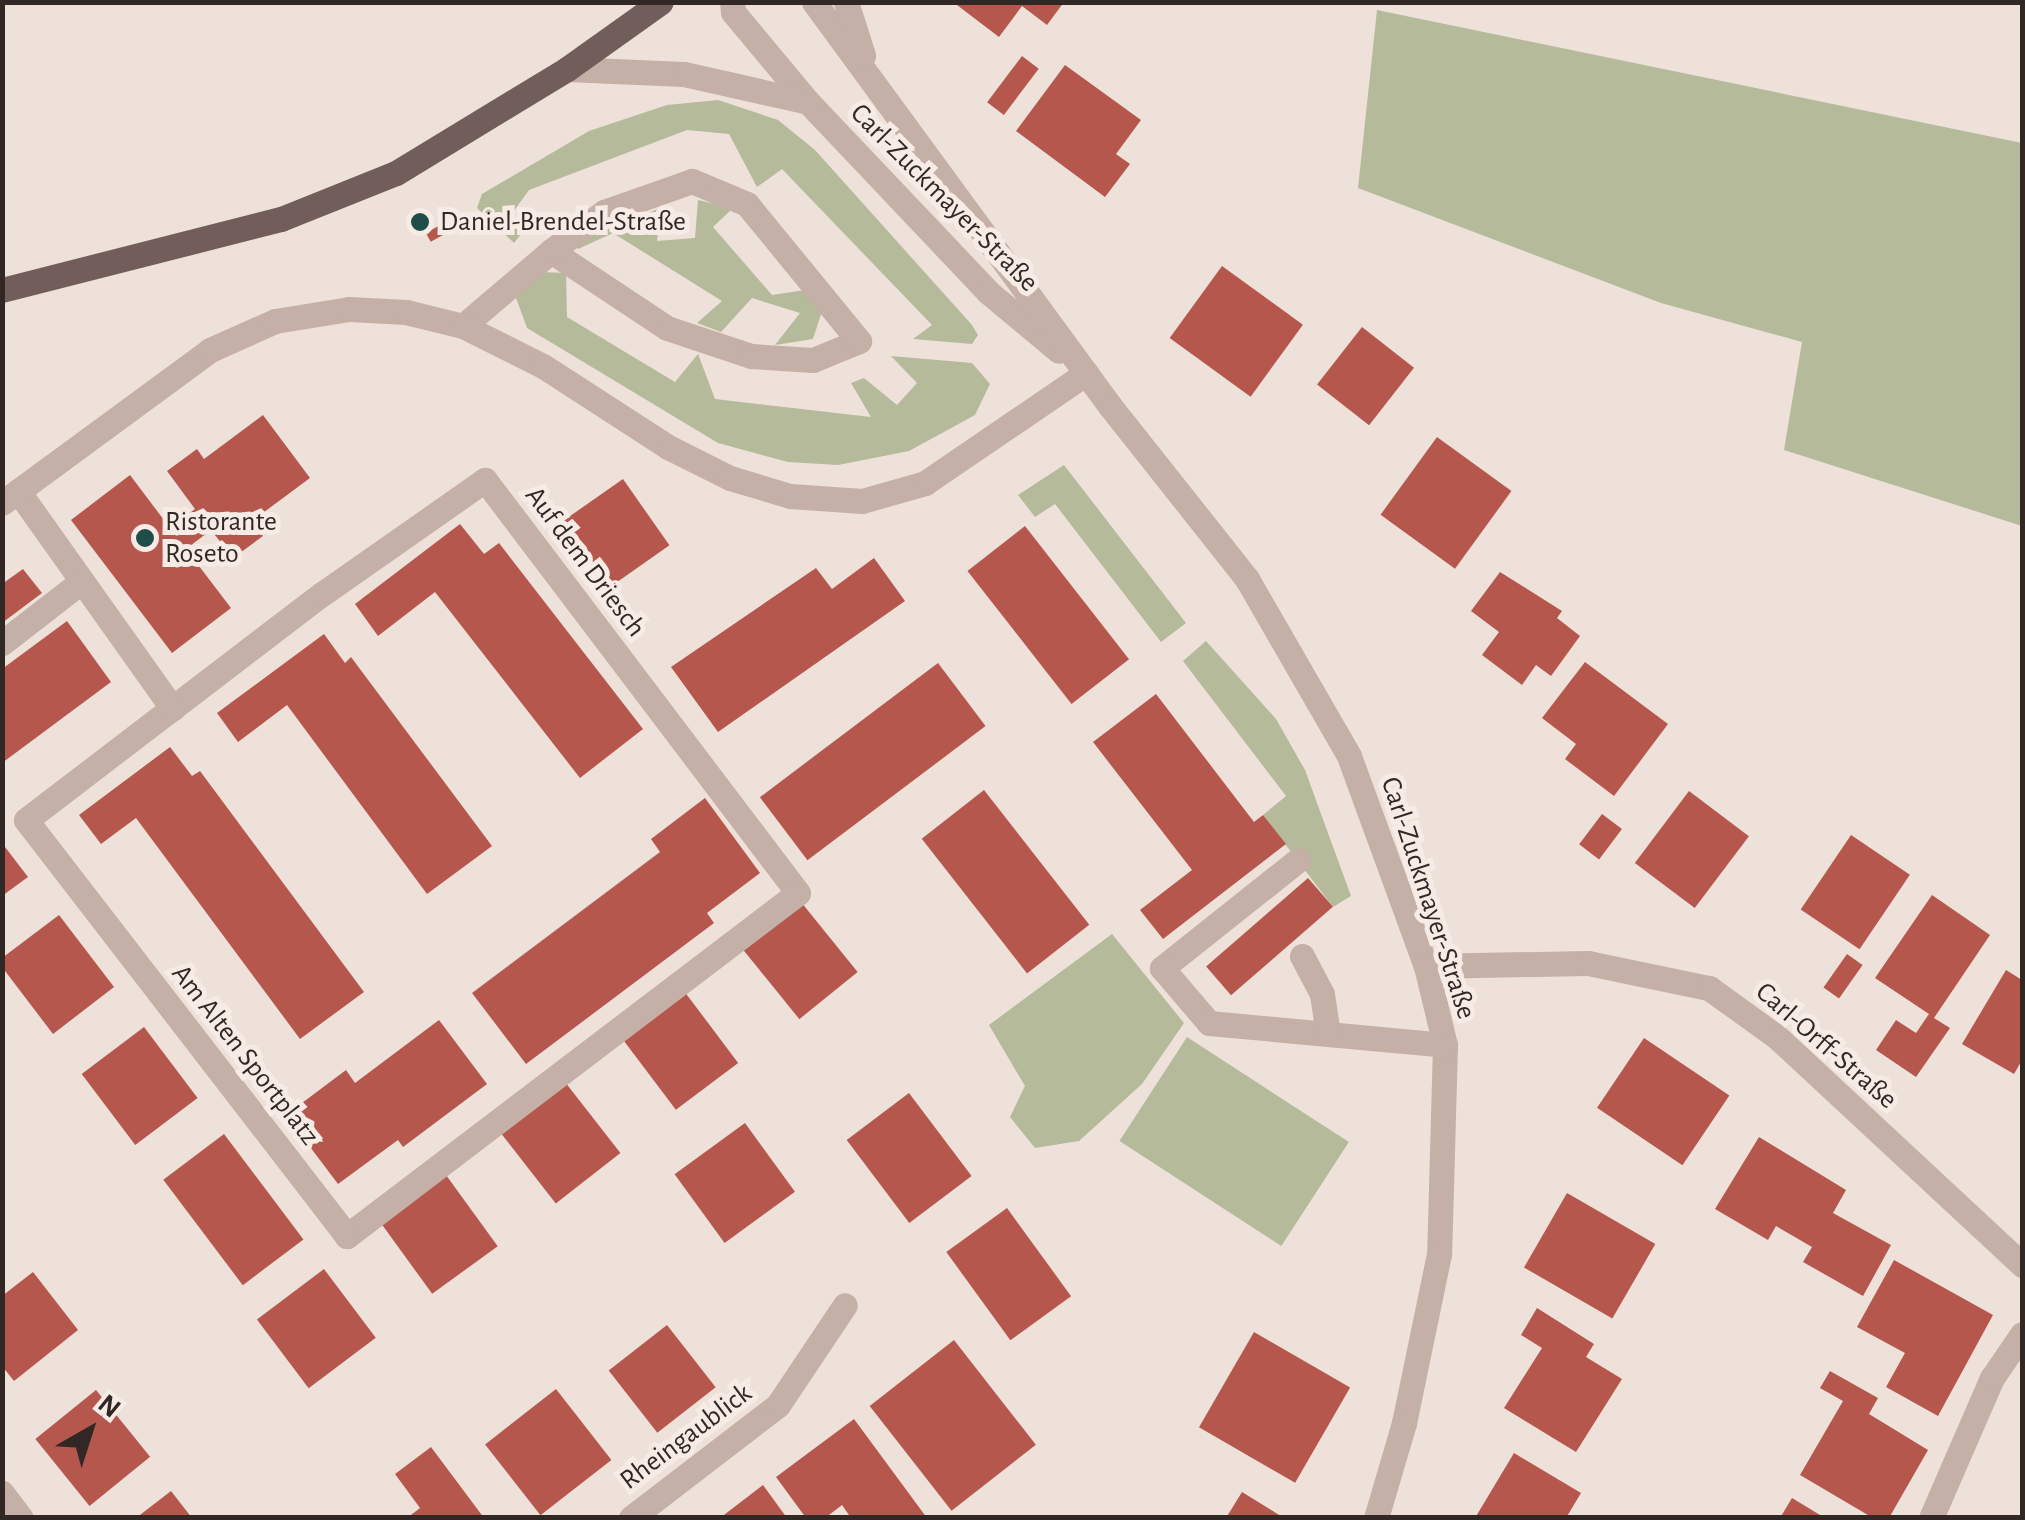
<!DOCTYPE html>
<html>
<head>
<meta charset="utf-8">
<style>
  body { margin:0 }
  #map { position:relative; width:2025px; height:1520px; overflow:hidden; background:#ede1d9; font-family:"Alegreya Sans",sans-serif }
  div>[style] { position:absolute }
  .green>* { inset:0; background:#b5ba9b; transform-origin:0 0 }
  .building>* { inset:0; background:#b6574e; transform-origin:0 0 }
  .minor>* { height:25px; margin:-12.5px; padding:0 12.5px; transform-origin:12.5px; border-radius:12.5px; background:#c4b0a7 }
  .major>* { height:25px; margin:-12.5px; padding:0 12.5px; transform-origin:12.5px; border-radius:12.5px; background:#715d59 }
  .dots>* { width:28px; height:28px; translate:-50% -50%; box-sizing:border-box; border:5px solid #f6ebe5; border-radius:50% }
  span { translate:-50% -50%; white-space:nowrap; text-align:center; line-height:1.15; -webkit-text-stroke:10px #f6ebe5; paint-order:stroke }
  .street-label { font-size:28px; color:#312826 }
  .poi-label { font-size:28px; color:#312826 }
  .left { translate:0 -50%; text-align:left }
  .frame { position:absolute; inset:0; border:5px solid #312826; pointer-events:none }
  .north { position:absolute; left:40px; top:1380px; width:100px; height:100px; -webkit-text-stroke:8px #f6ebe5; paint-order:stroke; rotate:39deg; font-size:28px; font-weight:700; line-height:40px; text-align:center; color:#312826 }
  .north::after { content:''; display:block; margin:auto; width:35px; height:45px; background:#312826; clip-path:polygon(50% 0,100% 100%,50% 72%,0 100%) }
</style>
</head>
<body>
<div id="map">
  <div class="green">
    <i style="clip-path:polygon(1377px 10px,2022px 143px,2022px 526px,1784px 450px,1802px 342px,1661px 303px,1358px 188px)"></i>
    <i style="clip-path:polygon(718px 100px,778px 120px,815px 150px,972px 325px,978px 335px,972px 344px,913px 339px,932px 325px,782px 169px,757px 187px,729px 134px,687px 130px,529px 190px,511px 215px,525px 229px,514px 243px,477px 208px,482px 194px,589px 131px,667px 105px)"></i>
    <i style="clip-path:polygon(698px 200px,733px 208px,713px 227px,772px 295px,812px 289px,823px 308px,813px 339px,775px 345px,800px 313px,752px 298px,721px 332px,697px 323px,722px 301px,613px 233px,578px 249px,574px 239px,661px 208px,657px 241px,695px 238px)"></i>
    <i style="clip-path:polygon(539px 272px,566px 273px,567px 317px,675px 382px,698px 354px,715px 399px,871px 417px,851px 383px,864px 378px,897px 405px,917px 383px,891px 356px,972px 363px,990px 384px,975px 415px,909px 451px,838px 465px,788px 462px,718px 443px,527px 328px,516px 298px)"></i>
    <i style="clip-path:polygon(1064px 465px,1186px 623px,1161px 642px,1055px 504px,1035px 517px,1018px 495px)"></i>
    <i style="clip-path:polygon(1206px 641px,1276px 719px,1305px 770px,1351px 896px,1333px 907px,1263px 815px,1286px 796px,1183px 661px)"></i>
    <i style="clip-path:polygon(1112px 934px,1184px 1023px,1142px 1084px,1079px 1141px,1035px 1148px,1010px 1117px,1025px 1086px,989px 1025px)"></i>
    <i style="left:1187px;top:1037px;width:193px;height:124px;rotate:33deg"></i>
  </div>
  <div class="building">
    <i style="clip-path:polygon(953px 2px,1064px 2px,1047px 25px,1022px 6px,999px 37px)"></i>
    <i style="left:1022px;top:56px;width:21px;height:58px;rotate:37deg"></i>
    <i style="clip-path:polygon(1065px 65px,1141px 120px,1116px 154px,1130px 164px,1105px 197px,1016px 131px)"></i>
    <i style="left:453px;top:218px;width:10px;height:31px;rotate:61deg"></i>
    <i style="left:1222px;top:266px;width:100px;height:89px;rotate:36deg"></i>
    <i style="left:1362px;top:327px;width:66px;height:73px;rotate:38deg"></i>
    <i style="clip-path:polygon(263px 415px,310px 478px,252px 521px,263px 536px,233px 558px,211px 530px,186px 549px,231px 608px,172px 653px,71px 520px,130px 475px,170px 528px,195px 509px,167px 471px,197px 449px,204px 459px)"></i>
    <i style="left:1437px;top:437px;width:92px;height:96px;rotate:36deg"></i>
    <i style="left:623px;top:479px;width:81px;height:72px;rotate:55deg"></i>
    <i style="clip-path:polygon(460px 524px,484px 554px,499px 543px,643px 729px,580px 778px,435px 592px,378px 636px,355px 604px)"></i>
    <i style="left:1025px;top:526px;width:169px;height:73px;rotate:52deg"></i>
    <i style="clip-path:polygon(874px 558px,905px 601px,718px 732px,671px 667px,816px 568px,832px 589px)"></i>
    <i style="clip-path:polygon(23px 569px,42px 593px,2px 623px,2px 584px)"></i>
    <i style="clip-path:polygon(1500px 572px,1562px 611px,1557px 618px,1580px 636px,1551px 676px,1536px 665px,1522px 685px,1482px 655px,1499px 632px,1471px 611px)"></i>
    <i style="clip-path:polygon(67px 621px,111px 682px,2px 763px,2px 669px)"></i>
    <i style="clip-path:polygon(324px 634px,345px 663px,351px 657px,492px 846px,427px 894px,287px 705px,238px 742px,217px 713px)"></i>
    <i style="clip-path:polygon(1585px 662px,1668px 724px,1614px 796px,1565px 759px,1576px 744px,1542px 718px)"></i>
    <i style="left:938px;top:663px;width:79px;height:223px;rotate:53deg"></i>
    <i style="clip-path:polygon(1156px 694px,1254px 822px,1263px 815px,1286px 844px,1163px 939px,1140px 910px,1192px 870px,1093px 742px)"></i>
    <i style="clip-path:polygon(170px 747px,192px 776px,200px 771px,364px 992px,300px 1039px,136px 818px,101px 844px,79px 815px)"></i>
    <i style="left:984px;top:790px;width:171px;height:79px;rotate:52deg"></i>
    <i style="left:1689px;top:791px;width:75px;height:90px;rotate:37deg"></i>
    <i style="clip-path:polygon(705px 798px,760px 873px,707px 913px,714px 923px,526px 1064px,472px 993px,660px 852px,651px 839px)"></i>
    <i style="left:1602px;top:814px;width:25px;height:38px;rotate:37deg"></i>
    <i style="left:1851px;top:835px;width:71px;height:90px;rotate:34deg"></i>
    <i style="clip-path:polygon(2px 843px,28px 877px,2px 896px)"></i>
    <i style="left:1308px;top:878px;width:38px;height:135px;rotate:49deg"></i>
    <i style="clip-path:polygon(1932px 895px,1990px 935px,1934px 1018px,1950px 1028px,1916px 1077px,1876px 1050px,1896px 1020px,1916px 1033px,1929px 1014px,1875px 978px)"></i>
    <i style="left:801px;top:902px;width:90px;height:75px;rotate:51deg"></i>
    <i style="clip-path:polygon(59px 915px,114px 987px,53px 1034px,2px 967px,2px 958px)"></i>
    <i style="left:1847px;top:954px;width:19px;height:41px;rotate:35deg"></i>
    <i style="clip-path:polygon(2006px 970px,2022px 980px,2022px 1060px,2014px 1074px,1962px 1044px)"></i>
    <i style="left:684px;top:991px;width:90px;height:78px;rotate:53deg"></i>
    <i style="clip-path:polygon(439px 1020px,487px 1084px,403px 1147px,398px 1140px,338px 1184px,286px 1115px,346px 1070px,355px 1083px)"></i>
    <i style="left:144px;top:1027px;width:89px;height:78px;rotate:53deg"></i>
    <i style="left:1644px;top:1038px;width:103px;height:84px;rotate:34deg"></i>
    <i style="left:565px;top:1082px;width:90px;height:82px;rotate:52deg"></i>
    <i style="left:909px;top:1093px;width:104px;height:78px;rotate:53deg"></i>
    <i style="left:745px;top:1123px;width:85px;height:87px;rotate:54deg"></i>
    <i style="left:224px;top:1134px;width:132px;height:76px;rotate:53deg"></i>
    <i style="clip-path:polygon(1759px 1137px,1846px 1190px,1833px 1213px,1891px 1245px,1863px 1296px,1803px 1262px,1812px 1247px,1776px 1226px,1768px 1240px,1715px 1209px)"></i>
    <i style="left:446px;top:1175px;width:88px;height:81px;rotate:54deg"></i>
    <i style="left:1567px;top:1193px;width:102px;height:86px;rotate:30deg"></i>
    <i style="left:1007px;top:1208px;width:109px;height:75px;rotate:54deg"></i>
    <i style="clip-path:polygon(1894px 1260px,1993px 1315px,1938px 1416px,1886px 1387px,1905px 1353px,1857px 1327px)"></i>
    <i style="left:324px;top:1269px;width:86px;height:84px;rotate:53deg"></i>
    <i style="clip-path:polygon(33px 1272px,78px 1330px,14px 1381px,2px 1366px,2px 1296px)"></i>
    <i style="clip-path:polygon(1537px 1308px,1594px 1344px,1586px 1357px,1622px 1379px,1576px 1452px,1504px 1408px,1542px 1348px,1521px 1335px)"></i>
    <i style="left:667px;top:1325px;width:79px;height:74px;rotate:52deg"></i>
    <i style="left:1254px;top:1332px;width:111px;height:110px;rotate:30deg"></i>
    <i style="left:954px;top:1340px;width:133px;height:107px;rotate:52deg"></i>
    <i style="clip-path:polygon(1830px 1371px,1878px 1398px,1869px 1414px,1928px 1450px,1889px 1518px,1873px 1518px,1800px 1475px,1843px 1401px,1820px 1388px)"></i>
    <i style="left:556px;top:1389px;width:90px;height:90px;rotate:52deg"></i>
    <i style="left:96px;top:1390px;width:86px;height:78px;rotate:51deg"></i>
    <i style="clip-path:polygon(854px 1419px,927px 1518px,851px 1518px,842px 1505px,825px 1518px,806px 1518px,776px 1477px)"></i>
    <i style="clip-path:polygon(431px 1447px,484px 1518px,407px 1518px,420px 1508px,395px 1474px)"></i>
    <i style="clip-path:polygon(1514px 1453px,1581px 1493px,1566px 1518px,1475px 1518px)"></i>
    <i style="clip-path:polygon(763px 1485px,787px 1518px,720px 1518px)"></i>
    <i style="clip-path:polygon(171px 1491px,192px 1518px,136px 1518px)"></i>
    <i style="clip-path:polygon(1242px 1492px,1284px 1518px,1226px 1518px)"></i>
    <i style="clip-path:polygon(1792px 1498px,1825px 1518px,1780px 1518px)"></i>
  </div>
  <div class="minor">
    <i style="left:732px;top:2px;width:10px;rotate:84deg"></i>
    <i style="left:733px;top:12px;width:117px;rotate:50.2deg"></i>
    <i style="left:808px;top:102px;width:262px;rotate:46.5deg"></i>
    <i style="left:988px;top:292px;width:92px;rotate:39.7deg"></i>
    <i style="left:814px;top:2px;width:501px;rotate:53.77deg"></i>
    <i style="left:1110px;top:406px;width:221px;rotate:51.6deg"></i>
    <i style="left:1247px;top:579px;width:204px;rotate:60deg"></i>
    <i style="left:1349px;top:756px;width:224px;rotate:69.9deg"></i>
    <i style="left:1426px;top:966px;width:81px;rotate:76.5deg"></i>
    <i style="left:1445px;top:1045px;width:209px;rotate:91.6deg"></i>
    <i style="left:1439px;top:1254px;width:173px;rotate:101.7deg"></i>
    <i style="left:1404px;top:1423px;width:99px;rotate:106.4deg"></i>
    <i style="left:846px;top:2px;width:56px;rotate:72.2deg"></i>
    <i style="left:567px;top:69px;width:117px;rotate:2.4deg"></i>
    <i style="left:684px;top:74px;width:127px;rotate:12.7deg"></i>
    <i style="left:463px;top:326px;width:116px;rotate:-40.4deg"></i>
    <i style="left:551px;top:251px;width:139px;rotate:33.6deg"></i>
    <i style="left:667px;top:328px;width:89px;rotate:18.4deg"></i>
    <i style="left:751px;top:356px;width:62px;rotate:3.7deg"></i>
    <i style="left:813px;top:360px;width:50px;rotate:-22.4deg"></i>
    <i style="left:859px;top:341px;width:177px;rotate:-129.3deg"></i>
    <i style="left:747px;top:204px;width:60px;rotate:-157.3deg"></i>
    <i style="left:692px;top:181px;width:93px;rotate:160.6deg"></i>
    <i style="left:604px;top:212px;width:66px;rotate:143.7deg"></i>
    <i style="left:485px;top:480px;width:518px;rotate:52.84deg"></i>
    <i style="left:798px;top:893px;width:567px;rotate:142.75deg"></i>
    <i style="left:347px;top:1236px;width:525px;rotate:-127.66deg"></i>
    <i style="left:26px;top:820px;width:372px;rotate:-37.4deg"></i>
    <i style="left:322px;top:594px;width:199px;rotate:-35deg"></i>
    <i style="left:18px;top:491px;width:267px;rotate:54.6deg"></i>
    <i style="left:2px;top:503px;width:258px;rotate:-36.3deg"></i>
    <i style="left:210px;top:350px;width:71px;rotate:-24deg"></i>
    <i style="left:275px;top:321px;width:75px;rotate:-9.2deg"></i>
    <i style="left:349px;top:309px;width:57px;rotate:3deg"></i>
    <i style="left:406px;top:312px;width:59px;rotate:13.8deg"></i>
    <i style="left:463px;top:326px;width:89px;rotate:26.6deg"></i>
    <i style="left:543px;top:366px;width:149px;rotate:32.9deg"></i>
    <i style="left:668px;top:447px;width:69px;rotate:26.6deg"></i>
    <i style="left:730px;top:478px;width:63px;rotate:16.7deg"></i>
    <i style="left:790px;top:496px;width:72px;rotate:4deg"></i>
    <i style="left:862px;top:501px;width:66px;rotate:-15.9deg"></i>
    <i style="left:925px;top:483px;width:195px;rotate:-34.3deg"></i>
    <i style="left:2px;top:643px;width:101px;rotate:-37.8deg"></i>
    <i style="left:1298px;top:860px;width:174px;rotate:141.5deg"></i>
    <i style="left:1162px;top:968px;width:72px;rotate:49.5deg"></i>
    <i style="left:1209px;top:1023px;width:237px;rotate:5.3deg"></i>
    <i style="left:1302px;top:956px;width:43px;rotate:62.2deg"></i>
    <i style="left:1322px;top:994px;width:40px;rotate:81.5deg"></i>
    <i style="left:1426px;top:966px;width:162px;rotate:-1.1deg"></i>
    <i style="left:1588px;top:963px;width:124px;rotate:11.7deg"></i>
    <i style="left:1709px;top:988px;width:84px;rotate:35.8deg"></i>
    <i style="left:1777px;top:1037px;width:335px;rotate:42.9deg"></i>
    <i style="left:2px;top:1493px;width:31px;rotate:53deg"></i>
    <i style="left:631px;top:1518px;width:185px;rotate:-37.5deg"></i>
    <i style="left:778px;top:1405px;width:120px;rotate:-56.2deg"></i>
    <i style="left:1931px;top:1518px;width:153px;rotate:-66.5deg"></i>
    <i style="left:1992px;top:1378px;width:53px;rotate:-55.7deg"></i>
  </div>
  <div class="major">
    <i style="left:2px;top:290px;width:288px;rotate:-14.3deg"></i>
    <i style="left:281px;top:219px;width:124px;rotate:-21.8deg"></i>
    <i style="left:396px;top:173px;width:200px;rotate:-31.3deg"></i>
    <i style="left:567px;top:69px;width:115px;rotate:-35.5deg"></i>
  </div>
  <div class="dots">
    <i style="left:420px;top:222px;background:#214d49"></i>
    <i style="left:145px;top:538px;background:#214d49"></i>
  </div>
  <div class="street-label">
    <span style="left:944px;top:198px;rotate:45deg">Carl-Zuckmayer-Straße</span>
    <span style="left:585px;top:562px;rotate:53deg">Auf dem Driesch</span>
    <span style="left:1428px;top:898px;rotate:72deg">Carl-Zuckmayer-Straße</span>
    <span style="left:1826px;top:1046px;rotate:41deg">Carl-Orff-Straße</span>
    <span style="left:245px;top:1055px;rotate:52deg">Am Alten Sportplatz</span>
    <span style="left:686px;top:1437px;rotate:-37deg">Rheingaublick</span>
  </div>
  <div class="poi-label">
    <span class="left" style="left:440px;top:222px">Daniel-Brendel-Straße</span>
    <span class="left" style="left:165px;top:538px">Ristorante<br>Roseto</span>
  </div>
  <div class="frame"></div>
  <div class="north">N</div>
</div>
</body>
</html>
